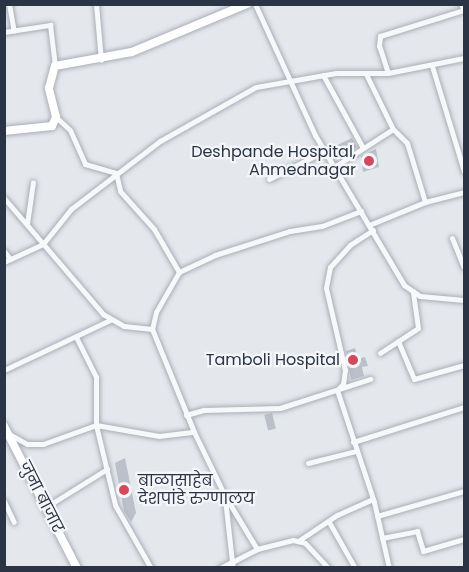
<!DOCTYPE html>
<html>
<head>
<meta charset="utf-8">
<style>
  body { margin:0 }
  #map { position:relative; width:469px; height:572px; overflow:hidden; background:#e4e7ec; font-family:Poppins,"Noto Sans Devanagari",sans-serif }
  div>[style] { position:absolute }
  .building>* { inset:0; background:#bbc0ca; transform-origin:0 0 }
  .roads { filter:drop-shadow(0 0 2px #a9aeb7) drop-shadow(0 0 2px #a9aeb7) }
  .street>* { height:5px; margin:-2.5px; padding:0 2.5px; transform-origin:2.5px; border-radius:2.5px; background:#f7f8fa }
  .secondary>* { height:8px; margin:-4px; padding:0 4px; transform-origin:4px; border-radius:4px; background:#fff }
  .dots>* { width:16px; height:16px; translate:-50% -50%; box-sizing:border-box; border:3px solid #f4f6f9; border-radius:50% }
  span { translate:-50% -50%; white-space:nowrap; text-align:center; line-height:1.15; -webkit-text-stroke:4.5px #f4f6f9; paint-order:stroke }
  .poi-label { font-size:16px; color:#2b3445 }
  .right { translate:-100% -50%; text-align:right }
  .left { translate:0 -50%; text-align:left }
  .street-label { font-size:16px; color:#2b3445 }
  .frame { position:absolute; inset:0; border:6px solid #2b3445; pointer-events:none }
</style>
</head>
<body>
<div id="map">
  <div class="building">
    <i style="clip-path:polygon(352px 138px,357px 147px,341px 157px,335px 146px)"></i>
    <i style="clip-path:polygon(376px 149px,379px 167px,363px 172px,361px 156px)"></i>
    <i style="clip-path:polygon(355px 348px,358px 359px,365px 357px,368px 366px,362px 367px,364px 376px,351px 380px,346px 351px)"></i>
    <i style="left:272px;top:413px;width:16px;height:8px;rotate:76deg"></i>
    <i style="clip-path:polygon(125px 458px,136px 513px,131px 522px,124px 511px,115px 463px)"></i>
  </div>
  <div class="roads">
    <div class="street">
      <i style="left:9px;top:4px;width:27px;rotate:80deg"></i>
      <i style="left:96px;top:4px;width:56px;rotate:84.9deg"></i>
      <i style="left:255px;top:4px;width:144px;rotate:65.4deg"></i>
      <i style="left:315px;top:135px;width:174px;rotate:59.3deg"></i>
      <i style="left:404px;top:285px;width:19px;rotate:35deg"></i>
      <i style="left:420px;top:296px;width:44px;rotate:5.2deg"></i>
      <i style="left:4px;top:32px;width:47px;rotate:-8.7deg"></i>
      <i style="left:50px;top:25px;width:41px;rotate:83deg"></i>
      <i style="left:432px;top:66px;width:110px;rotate:73.1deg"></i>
      <i style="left:388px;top:73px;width:28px;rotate:-108deg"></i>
      <i style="left:379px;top:46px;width:10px;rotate:-84deg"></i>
      <i style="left:380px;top:36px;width:88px;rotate:-17.2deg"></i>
      <i style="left:366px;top:74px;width:61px;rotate:63.9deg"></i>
      <i style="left:393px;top:129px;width:20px;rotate:45deg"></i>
      <i style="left:407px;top:143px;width:62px;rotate:73deg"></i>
      <i style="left:323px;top:75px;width:83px;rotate:61.3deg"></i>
      <i style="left:56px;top:117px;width:19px;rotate:43deg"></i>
      <i style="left:70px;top:130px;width:37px;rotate:66deg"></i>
      <i style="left:85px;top:164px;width:32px;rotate:16deg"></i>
      <i style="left:334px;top:167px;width:70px;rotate:-32.8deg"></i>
      <i style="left:116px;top:173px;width:18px;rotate:77deg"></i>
      <i style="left:120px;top:191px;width:51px;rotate:48.2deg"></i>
      <i style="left:154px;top:229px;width:50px;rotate:59.8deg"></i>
      <i style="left:179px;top:272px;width:46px;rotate:119.9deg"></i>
      <i style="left:156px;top:312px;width:17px;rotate:103deg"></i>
      <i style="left:152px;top:329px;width:111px;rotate:67.8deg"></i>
      <i style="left:194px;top:432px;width:71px;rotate:64.2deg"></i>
      <i style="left:225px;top:496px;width:62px;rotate:58.9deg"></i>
      <i style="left:269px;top:179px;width:63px;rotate:-26.6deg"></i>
      <i style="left:4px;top:198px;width:153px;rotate:49.5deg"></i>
      <i style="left:103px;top:314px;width:24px;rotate:30deg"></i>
      <i style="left:124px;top:326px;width:28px;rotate:6deg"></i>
      <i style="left:27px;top:224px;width:42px;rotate:-81.9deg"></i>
      <i style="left:369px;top:225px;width:61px;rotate:-22.3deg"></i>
      <i style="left:425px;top:202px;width:40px;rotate:-14.4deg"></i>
      <i style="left:373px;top:230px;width:27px;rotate:147deg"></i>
      <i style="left:350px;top:245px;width:30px;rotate:132deg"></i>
      <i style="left:330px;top:267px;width:21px;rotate:101deg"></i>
      <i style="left:326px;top:288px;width:84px;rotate:77deg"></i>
      <i style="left:345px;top:370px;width:14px;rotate:98deg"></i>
      <i style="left:343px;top:384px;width:8px;rotate:135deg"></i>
      <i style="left:337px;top:390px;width:118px;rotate:71.7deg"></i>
      <i style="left:374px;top:502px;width:68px;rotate:77.2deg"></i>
      <i style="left:452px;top:238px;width:31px;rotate:68deg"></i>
      <i style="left:4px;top:251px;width:10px;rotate:53deg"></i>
      <i style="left:4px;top:262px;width:43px;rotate:-24.8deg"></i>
      <i style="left:43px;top:244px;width:45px;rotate:-51.3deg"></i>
      <i style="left:71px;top:209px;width:112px;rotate:-37.4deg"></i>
      <i style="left:160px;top:141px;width:110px;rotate:-29.4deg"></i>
      <i style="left:256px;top:87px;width:81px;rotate:-9.9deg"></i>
      <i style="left:336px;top:73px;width:52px"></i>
      <i style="left:388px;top:73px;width:77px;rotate:-11.2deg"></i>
      <i style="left:179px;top:272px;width:40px;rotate:-25deg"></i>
      <i style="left:215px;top:255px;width:79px;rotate:-17.7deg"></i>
      <i style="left:290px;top:231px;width:32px;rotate:-9deg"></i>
      <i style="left:322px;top:226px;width:42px;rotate:-21deg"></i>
      <i style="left:76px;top:337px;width:45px;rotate:63.4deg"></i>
      <i style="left:96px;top:377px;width:48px;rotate:90deg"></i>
      <i style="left:96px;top:425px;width:82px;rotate:76.6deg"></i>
      <i style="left:115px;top:505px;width:73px;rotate:60.3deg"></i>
      <i style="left:398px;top:341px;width:41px;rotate:67.2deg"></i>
      <i style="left:414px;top:379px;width:52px;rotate:-15.6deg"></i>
      <i style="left:380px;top:353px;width:45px;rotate:-33.3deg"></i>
      <i style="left:418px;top:328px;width:37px;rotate:-98deg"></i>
      <i style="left:4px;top:370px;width:119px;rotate:-25.3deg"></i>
      <i style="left:186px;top:415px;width:19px;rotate:-16deg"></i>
      <i style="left:204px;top:410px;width:76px;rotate:-1.5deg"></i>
      <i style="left:280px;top:408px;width:95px;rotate:-17.9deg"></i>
      <i style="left:9px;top:434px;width:21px;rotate:29deg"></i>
      <i style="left:27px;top:444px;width:16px"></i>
      <i style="left:43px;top:444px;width:56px;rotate:-19.7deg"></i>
      <i style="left:96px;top:425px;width:64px;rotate:9.9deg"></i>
      <i style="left:159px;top:436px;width:35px;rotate:-7deg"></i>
      <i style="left:353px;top:442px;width:116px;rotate:-17.5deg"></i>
      <i style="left:308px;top:463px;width:49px;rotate:-14deg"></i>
      <i style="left:4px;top:501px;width:23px;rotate:65deg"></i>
      <i style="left:46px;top:507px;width:72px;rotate:-31.9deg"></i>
      <i style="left:377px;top:516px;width:91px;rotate:-16deg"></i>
      <i style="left:329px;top:522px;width:53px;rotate:60.5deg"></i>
      <i style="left:382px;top:538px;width:36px;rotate:-11deg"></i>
      <i style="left:417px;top:531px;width:21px;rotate:73deg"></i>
      <i style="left:423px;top:551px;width:43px;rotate:-16.3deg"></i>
      <i style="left:298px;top:541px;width:47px;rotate:-33.7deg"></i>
      <i style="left:337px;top:515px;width:39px;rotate:-24deg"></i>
      <i style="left:220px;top:568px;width:13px;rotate:-27deg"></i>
      <i style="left:232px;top:562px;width:63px;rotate:-96.3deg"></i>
      <i style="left:233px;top:568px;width:6px;rotate:-99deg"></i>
      <i style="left:232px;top:562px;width:28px;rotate:-27deg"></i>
      <i style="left:257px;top:549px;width:37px;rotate:-14deg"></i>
      <i style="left:293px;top:540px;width:12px;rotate:14deg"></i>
      <i style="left:305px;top:543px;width:34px;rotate:47deg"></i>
    </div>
    <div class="secondary">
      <i style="left:464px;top:4px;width:2px;rotate:90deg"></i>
      <i style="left:4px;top:131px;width:48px;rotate:-5.9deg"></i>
      <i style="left:52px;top:126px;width:10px;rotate:-66deg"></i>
      <i style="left:56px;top:117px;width:30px;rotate:-104deg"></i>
      <i style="left:49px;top:88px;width:23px;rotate:-75deg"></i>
      <i style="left:55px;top:66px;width:78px;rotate:-10.3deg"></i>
      <i style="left:132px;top:52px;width:125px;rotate:-22.7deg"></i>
      <i style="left:4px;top:426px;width:160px;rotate:62.8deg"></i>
    </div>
  </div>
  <div class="dots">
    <i style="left:369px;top:161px;background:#d1495b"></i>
    <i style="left:353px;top:360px;background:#d1495b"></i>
    <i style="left:124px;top:490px;background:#d1495b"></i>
  </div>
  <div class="poi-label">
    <span class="right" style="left:356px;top:161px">Deshpande Hospital,<br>Ahmednagar</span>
    <span class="right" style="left:340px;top:360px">Tamboli Hospital</span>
    <span class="left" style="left:138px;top:490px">बाळासाहेब<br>देशपांडे रुग्णालय</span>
  </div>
  <div class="street-label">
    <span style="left:41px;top:497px;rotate:63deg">जुना बाजार</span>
  </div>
  <div class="frame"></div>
</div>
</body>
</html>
